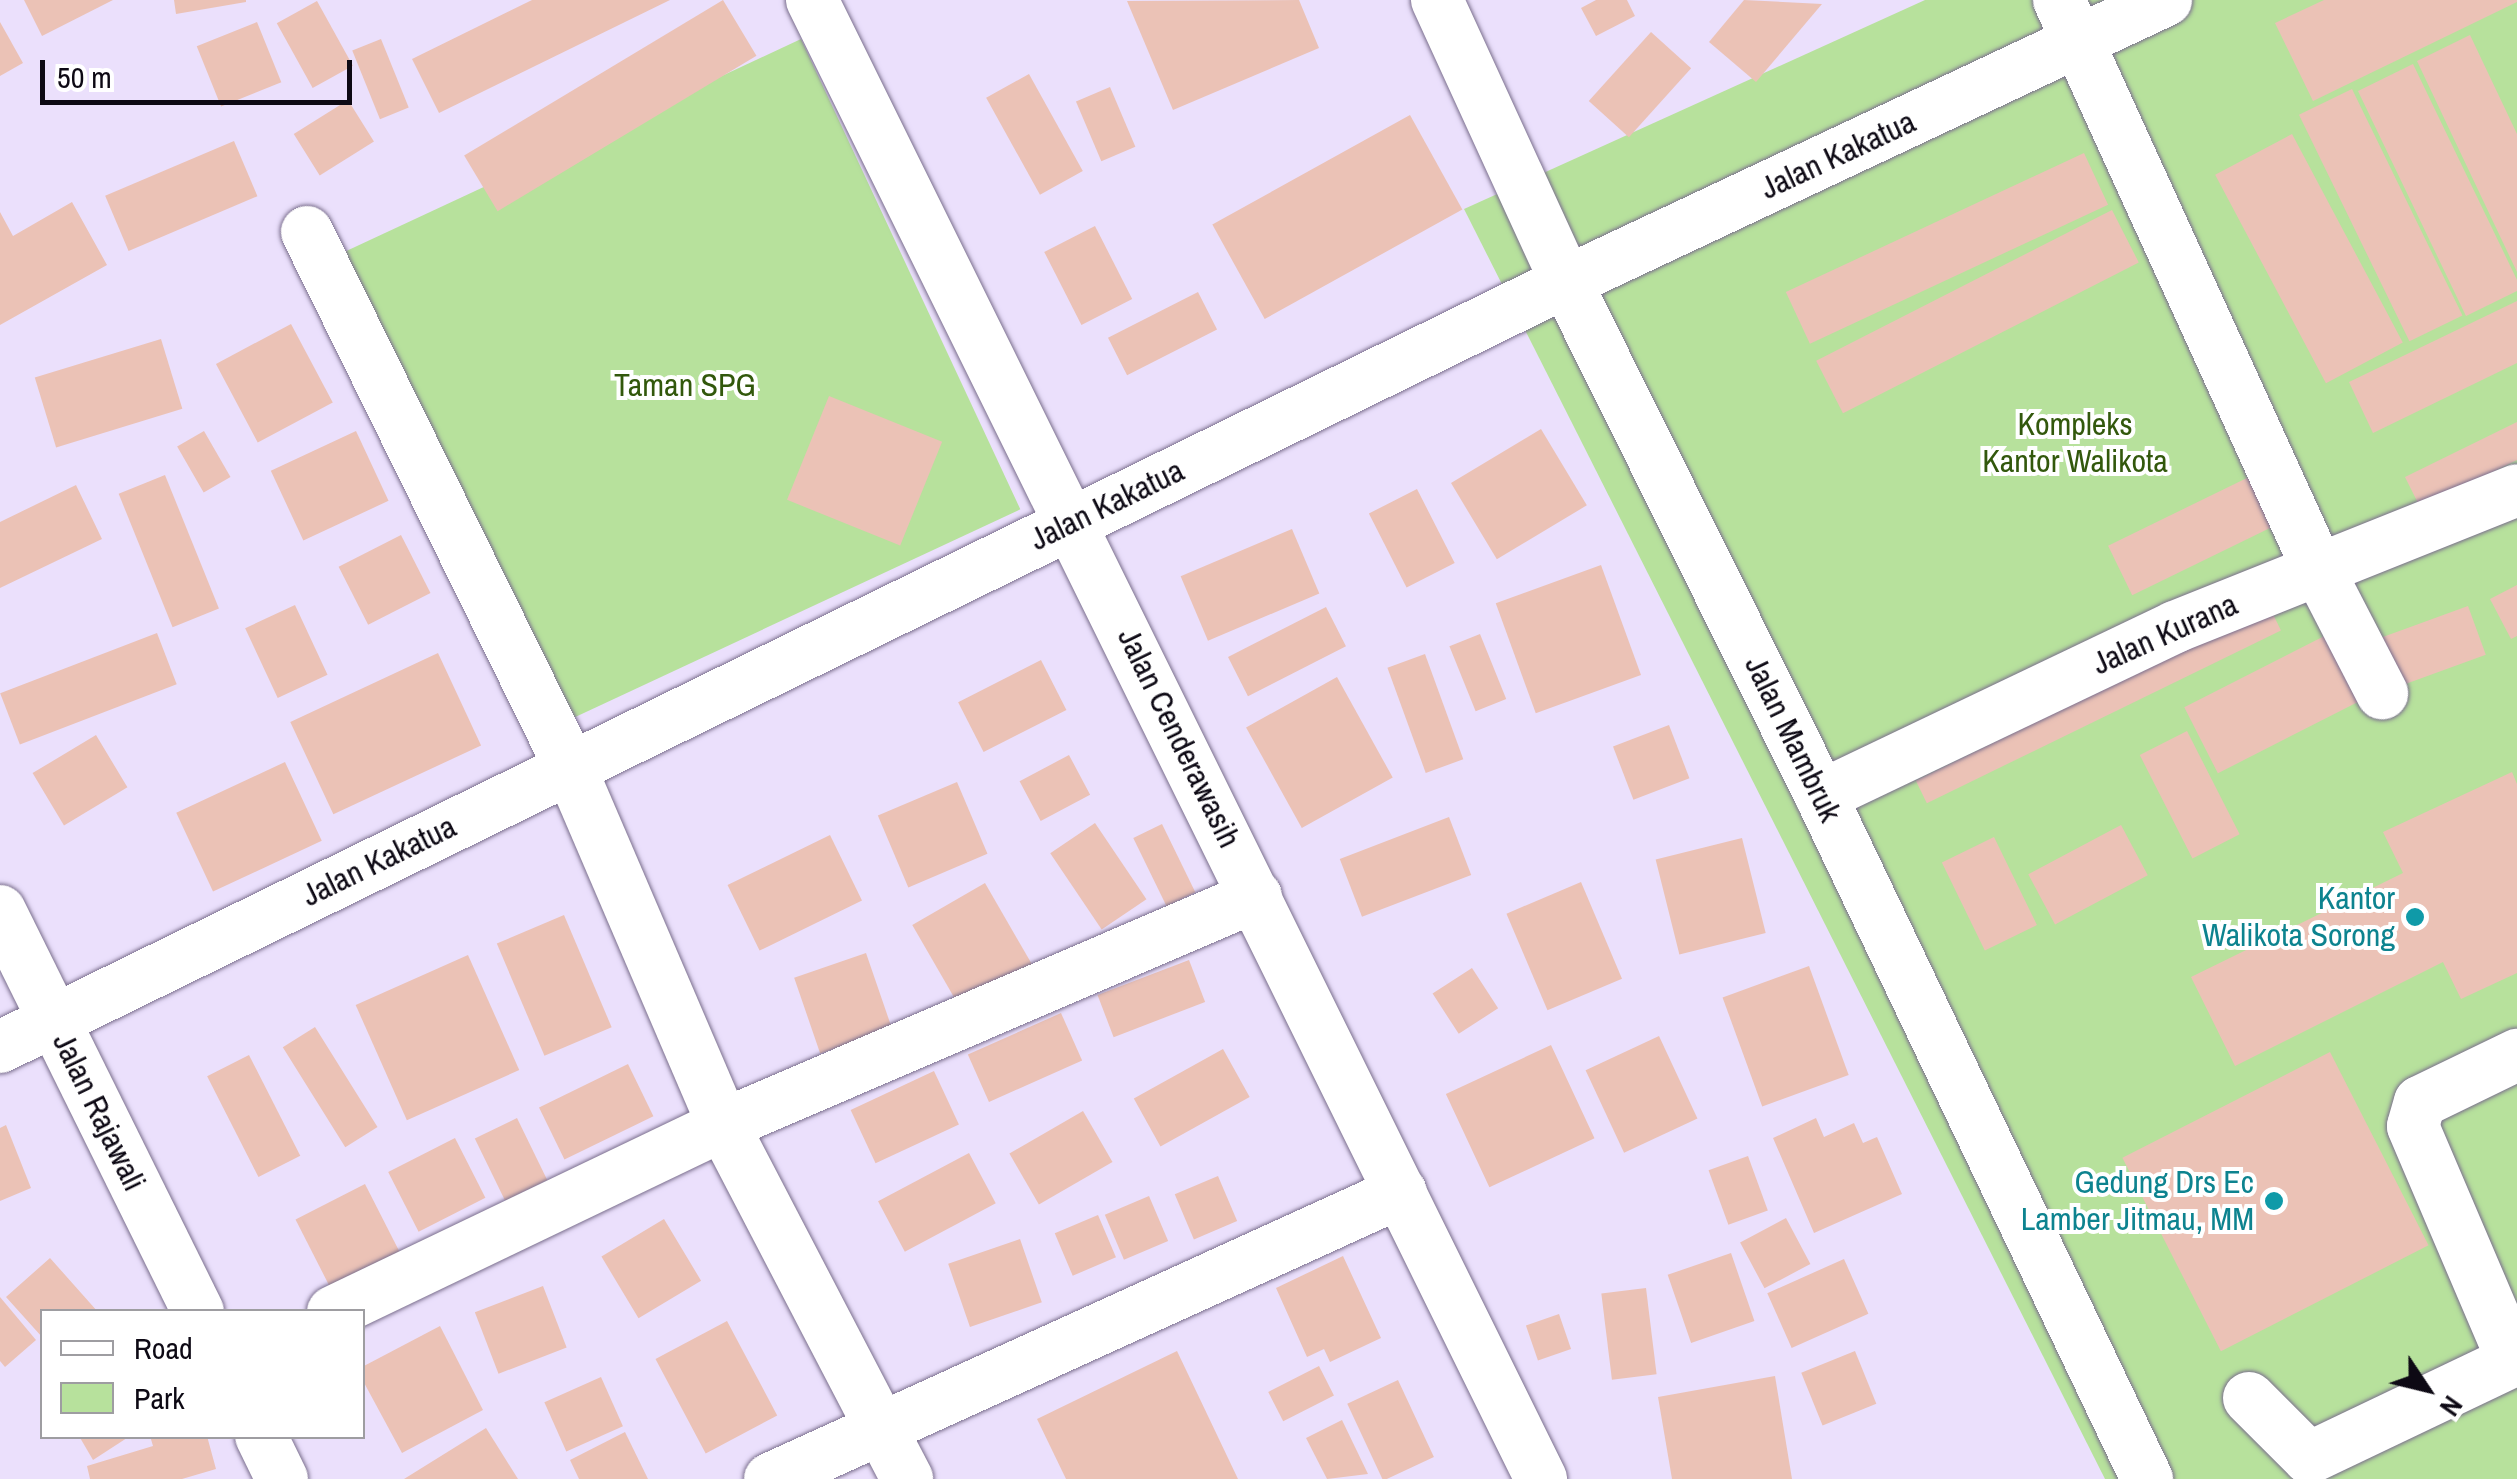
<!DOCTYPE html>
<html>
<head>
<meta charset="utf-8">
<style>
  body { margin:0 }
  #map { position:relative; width:2517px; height:1479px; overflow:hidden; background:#ebe0fc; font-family:"Archivo Narrow",sans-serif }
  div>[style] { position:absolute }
  .green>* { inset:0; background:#b7e19c; transform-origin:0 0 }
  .building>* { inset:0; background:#ebc2b6; transform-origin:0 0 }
  .roads { filter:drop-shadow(0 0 2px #7a6e8d) drop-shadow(0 0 2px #7a6e8d) }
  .minor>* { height:52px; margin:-26px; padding:0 26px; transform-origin:26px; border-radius:26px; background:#fff }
  .dots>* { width:28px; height:28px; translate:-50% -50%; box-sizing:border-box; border:5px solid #fff; border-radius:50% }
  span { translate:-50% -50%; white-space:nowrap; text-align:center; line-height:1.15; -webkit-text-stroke:8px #fff; paint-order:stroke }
  .street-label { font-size:32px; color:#0d0914 }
  .park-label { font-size:32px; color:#32580c }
  .culture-label { font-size:32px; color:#0d838f }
  .right { translate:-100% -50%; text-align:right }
  .legend { position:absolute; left:40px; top:1309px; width:325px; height:130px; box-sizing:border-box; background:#fff; border:2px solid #9e9da1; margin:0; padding:12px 18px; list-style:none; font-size:30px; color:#0d0914 }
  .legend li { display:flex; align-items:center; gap:20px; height:50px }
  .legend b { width:50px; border:2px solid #9e9da1 }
  .north { position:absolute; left:2377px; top:1339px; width:100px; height:100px; -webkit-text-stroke:8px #fff; paint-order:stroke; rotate:125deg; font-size:28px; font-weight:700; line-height:40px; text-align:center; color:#0d0914 }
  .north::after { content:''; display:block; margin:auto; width:35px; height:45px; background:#0d0914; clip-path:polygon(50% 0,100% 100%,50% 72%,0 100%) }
  .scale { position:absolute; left:40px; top:60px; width:312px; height:45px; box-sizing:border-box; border:5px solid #0d0914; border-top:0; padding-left:12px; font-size:30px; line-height:35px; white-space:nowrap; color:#0d0914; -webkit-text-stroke:8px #fff; paint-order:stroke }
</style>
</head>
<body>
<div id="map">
  <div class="green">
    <i style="clip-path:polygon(1925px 0,2517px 0,2517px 1479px,2105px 1479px,1464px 209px)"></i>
    <i style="left:801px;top:39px;width:519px;height:507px;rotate:65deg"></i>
  </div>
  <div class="building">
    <i style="clip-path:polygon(24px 0,113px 0,42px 36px)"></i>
    <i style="clip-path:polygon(174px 0,246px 0,246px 2px,176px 14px)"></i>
    <i style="clip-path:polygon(532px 0,670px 0,439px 113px,412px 59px)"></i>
    <i style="left:723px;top:0;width:65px;height:302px;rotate:59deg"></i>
    <i style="clip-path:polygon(1299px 0,1319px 48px,1173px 110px,1127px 1px)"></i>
    <i style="clip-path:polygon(1596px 0,1627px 0,1635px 16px,1596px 36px,1581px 8px)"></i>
    <i style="clip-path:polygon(1744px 0,1822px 4px,1756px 82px,1709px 42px)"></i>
    <i style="clip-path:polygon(2324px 0,2517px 0,2517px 2px,2313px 101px,2275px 23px)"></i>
    <i style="left:317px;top:1px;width:74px;height:46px;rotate:61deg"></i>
    <i style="clip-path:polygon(0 22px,23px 63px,0 76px)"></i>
    <i style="left:257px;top:22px;width:65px;height:65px;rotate:68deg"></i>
    <i style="left:1651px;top:32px;width:54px;height:93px;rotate:42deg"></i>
    <i style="clip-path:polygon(2470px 35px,2517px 134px,2517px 272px,2417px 61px)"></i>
    <i style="left:381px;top:39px;width:74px;height:31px;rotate:68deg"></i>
    <i style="clip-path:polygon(2413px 64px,2517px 280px,2517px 291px,2466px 316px,2358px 91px)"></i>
    <i style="left:1029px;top:74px;width:111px;height:49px;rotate:61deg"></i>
    <i style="left:1110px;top:87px;width:65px;height:37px;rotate:67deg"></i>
    <i style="left:2352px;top:89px;width:252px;height:59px;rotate:64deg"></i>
    <i style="left:348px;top:100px;width:49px;height:64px;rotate:58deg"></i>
    <i style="left:1410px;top:115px;width:108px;height:226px;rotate:61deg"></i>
    <i style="left:2292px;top:134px;width:236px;height:87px;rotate:62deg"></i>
    <i style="left:234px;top:141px;width:60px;height:140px;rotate:67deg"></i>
    <i style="left:2084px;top:153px;width:57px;height:329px;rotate:65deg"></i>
    <i style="clip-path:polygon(72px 202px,107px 265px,0 325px,0 212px,13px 236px)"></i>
    <i style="left:2112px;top:210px;width:59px;height:332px;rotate:63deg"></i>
    <i style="left:1095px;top:226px;width:82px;height:57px;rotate:63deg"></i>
    <i style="left:1198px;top:292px;width:42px;height:101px;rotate:63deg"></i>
    <i style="clip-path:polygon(2517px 301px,2517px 363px,2373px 433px,2349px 382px)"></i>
    <i style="left:291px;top:324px;width:89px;height:85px;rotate:62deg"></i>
    <i style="left:161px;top:339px;width:73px;height:132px;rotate:73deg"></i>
    <i style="left:829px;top:396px;width:122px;height:112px;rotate:22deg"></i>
    <i style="clip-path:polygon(2517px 422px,2517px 460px,2420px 507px,2405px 477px)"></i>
    <i style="left:1541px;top:429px;width:89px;height:105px;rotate:59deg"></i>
    <i style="left:204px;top:431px;width:53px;height:31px;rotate:60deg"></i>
    <i style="left:356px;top:431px;width:77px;height:94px;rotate:65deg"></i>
    <i style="left:165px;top:475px;width:144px;height:50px;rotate:68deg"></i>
    <i style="left:2251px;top:476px;width:55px;height:159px;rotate:64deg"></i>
    <i style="clip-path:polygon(76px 485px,102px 539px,0 588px,0 522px)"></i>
    <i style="left:1417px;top:489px;width:83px;height:54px;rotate:63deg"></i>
    <i style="left:1292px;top:529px;width:70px;height:121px;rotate:67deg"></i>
    <i style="left:401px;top:535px;width:65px;height:70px;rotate:63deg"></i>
    <i style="left:1601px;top:565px;width:117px;height:112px;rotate:70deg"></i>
    <i style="clip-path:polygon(2517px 585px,2517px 636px,2511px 639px,2490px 599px)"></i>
    <i style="left:295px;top:605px;width:77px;height:55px;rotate:65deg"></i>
    <i style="left:2468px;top:606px;width:52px;height:95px;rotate:70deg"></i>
    <i style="left:1326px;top:607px;width:44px;height:110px;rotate:63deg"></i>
    <i style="left:2270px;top:608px;width:25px;height:394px;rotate:64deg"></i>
    <i style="left:2342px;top:627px;width:74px;height:177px;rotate:63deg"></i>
    <i style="left:157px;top:633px;width:55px;height:168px;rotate:69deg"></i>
    <i style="left:1480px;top:634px;width:70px;height:33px;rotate:68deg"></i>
    <i style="left:438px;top:653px;width:102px;height:163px;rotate:65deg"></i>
    <i style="left:1425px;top:654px;width:112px;height:40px;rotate:70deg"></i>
    <i style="left:1041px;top:660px;width:56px;height:93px;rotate:63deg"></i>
    <i style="left:1337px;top:677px;width:115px;height:104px;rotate:61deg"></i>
    <i style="left:1669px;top:725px;width:57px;height:60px;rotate:69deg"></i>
    <i style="left:2187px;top:731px;width:116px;height:53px;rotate:63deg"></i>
    <i style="left:96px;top:735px;width:61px;height:74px;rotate:59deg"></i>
    <i style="left:1069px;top:755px;width:45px;height:56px;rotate:62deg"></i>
    <i style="left:285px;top:762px;width:87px;height:120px;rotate:65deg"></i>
    <i style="clip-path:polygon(2512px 772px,2517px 784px,2517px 973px,2461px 999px,2443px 962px,2235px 1066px,2191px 977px,2403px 873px,2383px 832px)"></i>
    <i style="left:957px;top:782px;width:78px;height:86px;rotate:67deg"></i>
    <i style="left:1449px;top:817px;width:62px;height:117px;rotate:69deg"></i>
    <i style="left:1095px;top:823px;width:92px;height:54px;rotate:56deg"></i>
    <i style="left:1162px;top:824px;width:76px;height:32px;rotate:64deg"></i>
    <i style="left:2121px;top:825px;width:57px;height:105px;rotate:62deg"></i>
    <i style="left:830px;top:835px;width:73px;height:114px;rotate:64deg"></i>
    <i style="left:1994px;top:837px;width:98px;height:58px;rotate:64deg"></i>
    <i style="left:1742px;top:838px;width:98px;height:89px;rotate:76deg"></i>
    <i style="left:1581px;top:882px;width:105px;height:81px;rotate:67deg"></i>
    <i style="left:985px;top:883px;width:100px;height:84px;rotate:60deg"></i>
    <i style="left:564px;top:915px;width:122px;height:73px;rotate:67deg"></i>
    <i style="left:866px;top:953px;width:80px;height:76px;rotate:71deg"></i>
    <i style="left:468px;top:955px;width:126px;height:123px;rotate:66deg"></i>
    <i style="left:1189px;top:960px;width:45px;height:98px;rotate:69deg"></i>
    <i style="left:1809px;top:966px;width:116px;height:92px;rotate:70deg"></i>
    <i style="left:1472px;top:968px;width:48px;height:47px;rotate:57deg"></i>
    <i style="left:1061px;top:1013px;width:52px;height:102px;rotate:66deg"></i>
    <i style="left:315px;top:1027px;width:118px;height:38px;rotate:58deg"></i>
    <i style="left:1659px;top:1036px;width:91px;height:81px;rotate:65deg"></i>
    <i style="left:1551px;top:1045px;width:103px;height:116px;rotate:65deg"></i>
    <i style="left:1223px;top:1049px;width:55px;height:102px;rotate:61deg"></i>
    <i style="left:2330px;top:1052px;width:217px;height:233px;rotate:63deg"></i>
    <i style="left:249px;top:1055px;width:113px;height:47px;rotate:63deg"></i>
    <i style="left:628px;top:1064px;width:58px;height:99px;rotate:64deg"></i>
    <i style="left:934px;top:1071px;width:59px;height:92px;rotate:65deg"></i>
    <i style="left:1083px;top:1111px;width:59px;height:85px;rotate:60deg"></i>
    <i style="left:517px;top:1118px;width:69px;height:47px;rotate:64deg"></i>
    <i style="clip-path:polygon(1816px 1118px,1824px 1137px,1854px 1123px,1863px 1143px,1877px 1137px,1902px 1194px,1814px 1233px,1773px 1138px)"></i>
    <i style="clip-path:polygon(6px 1125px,31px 1188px,0 1201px,0 1128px)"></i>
    <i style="left:455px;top:1138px;width:67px;height:75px;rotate:63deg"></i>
    <i style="left:969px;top:1153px;width:57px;height:103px;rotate:62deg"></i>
    <i style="left:1748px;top:1156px;width:58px;height:42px;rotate:70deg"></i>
    <i style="left:1218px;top:1176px;width:49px;height:47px;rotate:67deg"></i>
    <i style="left:365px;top:1184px;width:92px;height:78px;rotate:63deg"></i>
    <i style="left:1149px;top:1196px;width:49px;height:48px;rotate:67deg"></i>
    <i style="left:1098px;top:1215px;width:46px;height:47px;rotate:67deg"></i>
    <i style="left:1786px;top:1218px;width:52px;height:52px;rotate:62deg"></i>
    <i style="left:664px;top:1219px;width:72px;height:73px;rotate:59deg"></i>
    <i style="left:1020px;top:1239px;width:67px;height:76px;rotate:71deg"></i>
    <i style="left:1731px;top:1253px;width:72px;height:67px;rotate:71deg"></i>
    <i style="clip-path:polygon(1343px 1256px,1381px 1338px,1330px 1362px,1324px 1349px,1307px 1357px,1276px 1288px)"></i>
    <i style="clip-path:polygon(50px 1258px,98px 1312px,42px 1312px,42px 1337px,6px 1297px)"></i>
    <i style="left:1844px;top:1259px;width:60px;height:84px;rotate:66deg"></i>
    <i style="left:543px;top:1286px;width:66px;height:73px;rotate:69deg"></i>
    <i style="left:1646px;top:1288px;width:87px;height:45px;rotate:83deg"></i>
    <i style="clip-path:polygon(0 1297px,36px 1340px,5px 1367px,0 1361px)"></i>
    <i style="left:1559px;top:1314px;width:37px;height:35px;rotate:71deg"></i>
    <i style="left:727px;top:1321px;width:107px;height:81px;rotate:62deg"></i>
    <i style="clip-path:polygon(440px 1326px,483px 1410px,402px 1453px,362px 1379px,362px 1367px)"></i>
    <i style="clip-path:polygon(1177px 1351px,1238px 1479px,1066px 1479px,1037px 1419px)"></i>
    <i style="left:1855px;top:1351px;width:57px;height:58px;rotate:68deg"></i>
    <i style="left:1319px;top:1366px;width:33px;height:57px;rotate:63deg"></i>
    <i style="clip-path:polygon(1775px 1376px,1792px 1479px,1672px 1479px,1658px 1397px)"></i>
    <i style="left:601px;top:1377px;width:54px;height:62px;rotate:66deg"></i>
    <i style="left:1398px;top:1380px;width:85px;height:56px;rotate:65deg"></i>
    <i style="clip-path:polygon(1342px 1420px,1368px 1474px,1327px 1479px,1306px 1438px)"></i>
    <i style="clip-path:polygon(486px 1428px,518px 1479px,404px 1479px)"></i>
    <i style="clip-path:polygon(625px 1432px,648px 1479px,579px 1479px,570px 1460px)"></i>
    <i style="clip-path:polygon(79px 1436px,130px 1436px,93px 1460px)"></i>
    <i style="clip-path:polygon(150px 1436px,207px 1436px,216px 1469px,182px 1479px,90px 1479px,87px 1466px,153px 1446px)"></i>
  </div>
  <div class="roads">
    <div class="minor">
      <i style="left:812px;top:0;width:1649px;rotate:63.76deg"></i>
      <i style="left:1437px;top:0;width:310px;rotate:65.4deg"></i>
      <i style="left:1566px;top:282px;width:574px;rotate:63.61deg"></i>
      <i style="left:1821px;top:796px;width:757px;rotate:64.48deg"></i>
      <i style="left:2059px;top:0;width:625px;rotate:65.53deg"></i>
      <i style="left:2318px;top:569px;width:140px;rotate:62.7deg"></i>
      <i style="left:307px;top:232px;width:594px;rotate:63.82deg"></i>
      <i style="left:569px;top:765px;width:392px;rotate:66.8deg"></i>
      <i style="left:723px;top:1125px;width:399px;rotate:62.5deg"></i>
      <i style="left:1821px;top:796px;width:392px;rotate:-25.5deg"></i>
      <i style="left:2175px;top:627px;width:368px;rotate:-21.8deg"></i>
      <i style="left:0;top:911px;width:447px;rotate:63.7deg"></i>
      <i style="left:0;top:1047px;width:1743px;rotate:-26.04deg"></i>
      <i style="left:1566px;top:282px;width:663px;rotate:-25.17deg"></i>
      <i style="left:333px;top:1312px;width:433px;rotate:-25.6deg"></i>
      <i style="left:723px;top:1125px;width:580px;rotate:-23.25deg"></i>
      <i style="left:2513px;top:1361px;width:255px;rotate:-113.1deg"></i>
      <i style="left:2413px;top:1126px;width:25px;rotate:-74deg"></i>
      <i style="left:2420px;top:1102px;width:108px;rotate:-25.9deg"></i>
      <i style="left:2249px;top:1398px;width:85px;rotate:45deg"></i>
      <i style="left:2309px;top:1458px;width:230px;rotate:-25.5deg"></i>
      <i style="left:261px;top:1436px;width:48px;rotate:64deg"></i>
      <i style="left:770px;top:1479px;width:693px;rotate:-24.46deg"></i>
    </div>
  </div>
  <div class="dots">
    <i style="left:2415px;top:917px;background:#0f9aa8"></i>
    <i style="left:2274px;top:1201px;background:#0f9aa8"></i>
  </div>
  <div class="street-label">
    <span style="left:1838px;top:155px;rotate:-25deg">Jalan Kakatua</span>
    <span style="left:1107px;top:505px;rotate:-26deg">Jalan Kakatua</span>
    <span style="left:2165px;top:634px;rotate:-24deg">Jalan Kurana</span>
    <span style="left:1179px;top:738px;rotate:64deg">Jalan Cenderawasih</span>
    <span style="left:1793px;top:739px;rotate:64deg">Jalan Mambruk</span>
    <span style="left:379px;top:861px;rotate:-26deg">Jalan Kakatua</span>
    <span style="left:99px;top:1112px;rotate:64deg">Jalan Rajawali</span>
  </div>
  <div class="park-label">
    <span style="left:685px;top:385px">Taman SPG</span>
    <span style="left:2075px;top:443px">Kompleks<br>Kantor Walikota</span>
  </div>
  <div class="culture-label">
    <span class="right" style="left:2395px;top:917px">Kantor<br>Walikota Sorong</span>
    <span class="right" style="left:2254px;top:1201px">Gedung Drs Ec<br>Lamber Jitmau, MM</span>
  </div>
  <ul class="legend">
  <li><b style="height:12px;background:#fff"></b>Road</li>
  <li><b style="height:28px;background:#b7e19c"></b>Park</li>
  </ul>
  <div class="north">N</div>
  <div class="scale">50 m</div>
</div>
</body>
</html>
